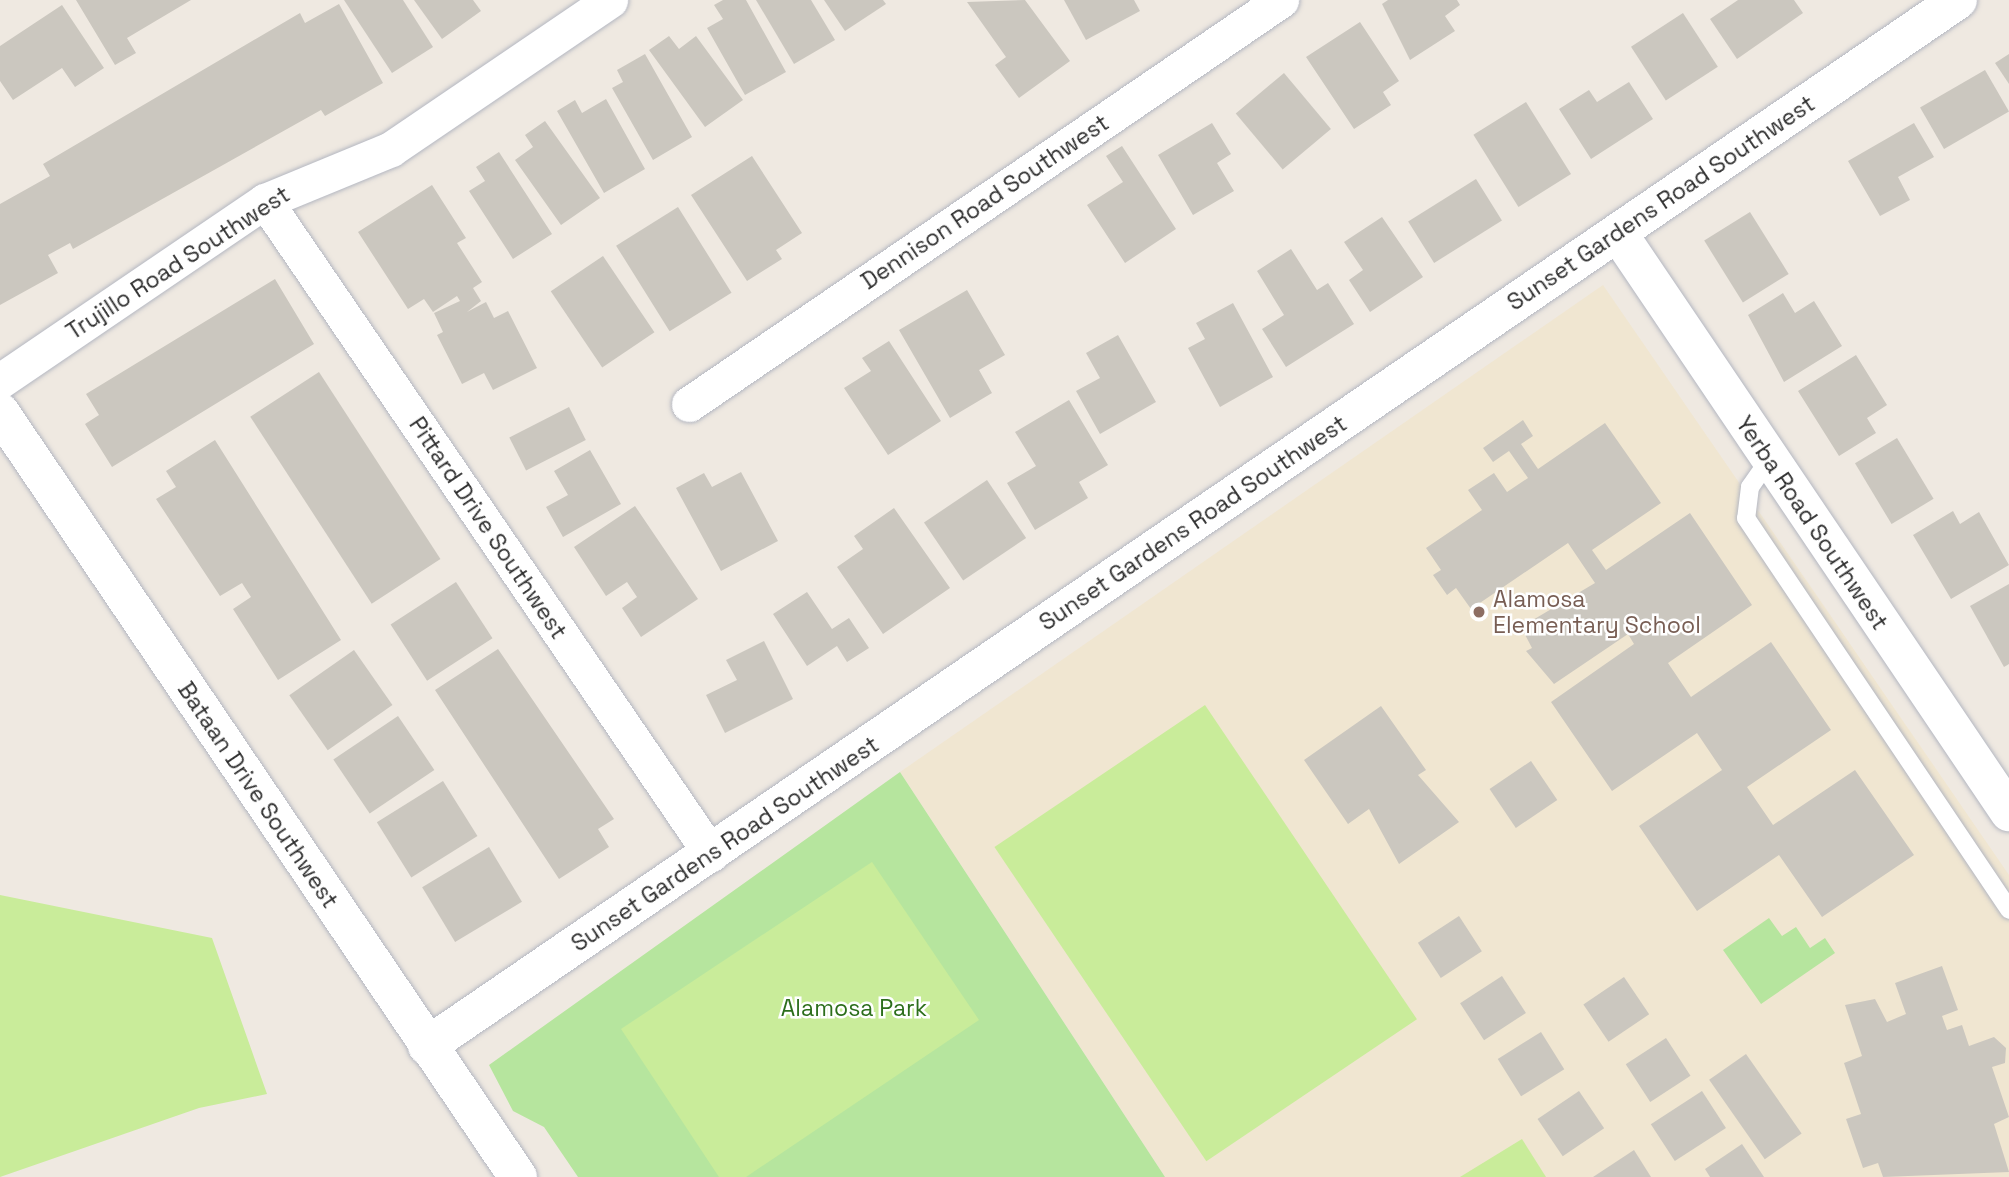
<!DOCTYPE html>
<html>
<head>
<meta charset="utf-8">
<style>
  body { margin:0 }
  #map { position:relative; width:2009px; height:1177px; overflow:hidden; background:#efe9e1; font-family:"Space Grotesk",sans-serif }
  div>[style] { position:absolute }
  .education>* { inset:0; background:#f0e6d1 }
  .green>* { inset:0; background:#b6e59e }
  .pitch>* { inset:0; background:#c9ec9a; transform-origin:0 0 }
  .building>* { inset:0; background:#cbc7bf; transform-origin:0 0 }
  .roads { filter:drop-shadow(0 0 2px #b4b7c1) drop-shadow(0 0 2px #b4b7c1) }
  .service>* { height:18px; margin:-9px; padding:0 9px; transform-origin:9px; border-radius:9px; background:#fff }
  .minor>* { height:35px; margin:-17.5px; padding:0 17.5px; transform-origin:17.5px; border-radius:17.5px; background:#fff }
  .tertiary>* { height:38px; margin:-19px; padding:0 19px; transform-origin:19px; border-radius:19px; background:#fff }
  .dots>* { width:19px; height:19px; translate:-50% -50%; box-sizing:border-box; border:4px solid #fff; border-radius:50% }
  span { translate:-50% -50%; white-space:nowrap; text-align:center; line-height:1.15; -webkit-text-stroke:5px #fff; paint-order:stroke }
  .street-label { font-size:23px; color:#2e2e2e }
  .education-label { font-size:23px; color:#785e54 }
  .left { translate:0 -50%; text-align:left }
  .park-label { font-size:23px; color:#2c6e1b }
</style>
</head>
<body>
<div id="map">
  <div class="education">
    <i style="clip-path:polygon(1603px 285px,2009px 875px,2009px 1177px,1165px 1177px,900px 772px)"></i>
  </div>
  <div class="green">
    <i style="clip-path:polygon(900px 772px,1165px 1177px,578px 1177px,544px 1127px,513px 1111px,489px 1065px)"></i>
    <i style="clip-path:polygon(1769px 918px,1782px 936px,1796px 927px,1810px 948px,1825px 938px,1835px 953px,1761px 1004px,1723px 950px)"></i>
  </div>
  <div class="pitch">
    <i style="left:1205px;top:705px;width:379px;height:254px;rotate:56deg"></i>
    <i style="clip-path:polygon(872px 862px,979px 1020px,746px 1177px,719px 1177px,621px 1029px)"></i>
    <i style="clip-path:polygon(0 895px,212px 938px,267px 1094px,199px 1108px,0 1177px)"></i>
    <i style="clip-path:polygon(1522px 1139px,1546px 1177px,1460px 1177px)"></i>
  </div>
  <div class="building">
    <i style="clip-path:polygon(76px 0,191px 0,127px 38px,136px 53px,115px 65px)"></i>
    <i style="clip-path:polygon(344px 0,403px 0,433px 47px,392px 73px)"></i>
    <i style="clip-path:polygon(414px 0,473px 0,481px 11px,442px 39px)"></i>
    <i style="clip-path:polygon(723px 0,746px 0,786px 72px,745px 95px,707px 28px,723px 19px,714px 5px)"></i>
    <i style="clip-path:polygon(756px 0,811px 0,835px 40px,794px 64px)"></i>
    <i style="clip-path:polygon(824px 0,883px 0,886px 4px,845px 31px)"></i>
    <i style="clip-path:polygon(1025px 0,1070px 61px,1019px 98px,995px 65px,1006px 57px,967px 2px)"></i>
    <i style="clip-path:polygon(1064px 0,1134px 0,1140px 11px,1086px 40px)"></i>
    <i style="clip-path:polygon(1388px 0,1457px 0,1460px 5px,1445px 16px,1455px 31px,1410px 60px,1382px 4px)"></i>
    <i style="clip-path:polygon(1738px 0,1794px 0,1803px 13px,1737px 59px,1710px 19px)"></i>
    <i style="clip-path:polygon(339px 4px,383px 83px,325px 116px,321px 110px,73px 249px,70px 243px,48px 255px,58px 273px,0 305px,0 204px,50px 176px,43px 164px,300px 13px,305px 23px)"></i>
    <i style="clip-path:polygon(62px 5px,104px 68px,75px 87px,62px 68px,13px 100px,0 81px,0 46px)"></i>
    <i style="left:1683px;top:13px;width:64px;height:62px;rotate:57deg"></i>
    <i style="clip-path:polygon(1360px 22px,1399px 81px,1383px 92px,1391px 105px,1354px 129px,1306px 57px)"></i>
    <i style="clip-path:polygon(669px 36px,679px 49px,696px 36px,743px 100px,705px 127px,649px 50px)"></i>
    <i style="clip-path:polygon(645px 54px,692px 137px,653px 160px,612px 88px,623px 82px,617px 70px)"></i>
    <i style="clip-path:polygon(2009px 54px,2009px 84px,1995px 63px)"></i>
    <i style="left:1985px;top:70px;width:48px;height:75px;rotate:60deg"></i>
    <i style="left:1284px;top:73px;width:73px;height:63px;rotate:50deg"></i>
    <i style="clip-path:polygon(1629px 82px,1653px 119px,1591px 159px,1559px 109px,1589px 90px,1597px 102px)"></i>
    <i style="clip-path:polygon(606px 99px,645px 169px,604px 193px,557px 111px,575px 100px,582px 113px)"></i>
    <i style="left:1526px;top:102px;width:85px;height:62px;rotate:58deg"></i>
    <i style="clip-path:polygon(545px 121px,600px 198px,561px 225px,515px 160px,533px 147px,525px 135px)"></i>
    <i style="clip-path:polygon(1212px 123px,1231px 154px,1217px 163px,1234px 191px,1193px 215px,1158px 155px)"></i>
    <i style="clip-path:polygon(1914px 123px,1934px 157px,1898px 177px,1910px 200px,1880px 216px,1848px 161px)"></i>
    <i style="clip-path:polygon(1122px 146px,1176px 229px,1125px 263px,1087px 205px,1123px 182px,1106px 156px)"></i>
    <i style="clip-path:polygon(499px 152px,552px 234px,513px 259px,469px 191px,485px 181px,476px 167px)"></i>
    <i style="clip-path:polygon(752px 156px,802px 233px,776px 250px,782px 259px,747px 281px,691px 195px)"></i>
    <i style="left:1476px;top:179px;width:49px;height:80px;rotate:58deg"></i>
    <i style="clip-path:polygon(432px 185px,466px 238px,457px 243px,482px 282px,473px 288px,481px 301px,467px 312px,486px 302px,494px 318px,508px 311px,537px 368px,493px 390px,484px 373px,462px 384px,437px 335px,443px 332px,434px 313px,460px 301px,457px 296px,433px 312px,424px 299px,408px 309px,358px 232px)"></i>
    <i style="left:678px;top:207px;width:101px;height:73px;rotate:58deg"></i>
    <i style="left:1750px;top:212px;width:73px;height:54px;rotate:58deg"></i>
    <i style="clip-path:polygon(1382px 217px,1423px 277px,1370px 312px,1349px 280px,1363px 270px,1344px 242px)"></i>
    <i style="clip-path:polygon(1291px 249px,1317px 290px,1328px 283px,1354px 324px,1286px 367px,1262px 329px,1284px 315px,1257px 271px)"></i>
    <i style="left:603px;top:256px;width:92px;height:63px;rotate:56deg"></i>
    <i style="clip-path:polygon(275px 279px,314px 344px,112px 467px,85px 424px,99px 415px,86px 394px)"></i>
    <i style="clip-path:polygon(967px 290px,1005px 355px,979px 370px,992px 393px,950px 418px,899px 330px)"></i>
    <i style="clip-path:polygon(1783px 293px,1795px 313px,1814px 301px,1842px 346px,1784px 382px,1748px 315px)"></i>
    <i style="clip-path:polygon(1233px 303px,1273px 377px,1220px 407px,1188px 348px,1205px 339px,1196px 323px)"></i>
    <i style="clip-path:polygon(1118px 335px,1156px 402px,1100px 434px,1076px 391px,1100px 378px,1086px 353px)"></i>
    <i style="clip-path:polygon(889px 341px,941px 421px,888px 455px,844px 388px,871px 371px,862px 358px)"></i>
    <i style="clip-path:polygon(1856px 355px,1887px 405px,1867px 418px,1876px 433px,1839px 456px,1798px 391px)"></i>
    <i style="left:319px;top:372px;width:223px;height:82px;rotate:57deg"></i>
    <i style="clip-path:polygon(1069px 400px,1108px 465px,1079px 482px,1088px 498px,1035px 530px,1007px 483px,1036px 466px,1015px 432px)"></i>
    <i style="left:569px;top:407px;width:37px;height:67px;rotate:63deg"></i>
    <i style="clip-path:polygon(1523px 420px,1533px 436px,1521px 444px,1538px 469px,1605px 423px,1661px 503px,1592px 550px,1606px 570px,1690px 513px,1752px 605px,1668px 663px,1691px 697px,1771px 642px,1831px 730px,1747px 787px,1773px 825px,1855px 770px,1914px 855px,1822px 917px,1779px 855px,1697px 911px,1639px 826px,1722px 770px,1697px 733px,1612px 791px,1551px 702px,1634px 644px,1628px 634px,1554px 684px,1526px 651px,1532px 648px,1521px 627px,1595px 583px,1568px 543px,1471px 609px,1456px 588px,1447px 595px,1433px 575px,1441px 570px,1426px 548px,1482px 510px,1468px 490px,1494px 473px,1507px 492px,1528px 478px,1509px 451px,1493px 462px,1483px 448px)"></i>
    <i style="left:1897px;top:438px;width:71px;height:49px;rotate:59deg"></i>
    <i style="clip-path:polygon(215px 440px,341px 640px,278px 680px,233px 609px,251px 597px,242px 583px,220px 596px,156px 499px,176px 487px,166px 471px)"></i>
    <i style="clip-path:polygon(590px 450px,621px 504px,563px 537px,546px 507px,568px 495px,554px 471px)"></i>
    <i style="clip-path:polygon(741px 472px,778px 541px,721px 571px,676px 488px,704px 473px,712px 487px)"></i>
    <i style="left:987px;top:480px;width:70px;height:76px;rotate:56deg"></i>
    <i style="clip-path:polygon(635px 506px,698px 599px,641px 637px,622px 608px,637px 597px,627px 582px,606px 596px,574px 547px)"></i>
    <i style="clip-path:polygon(894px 508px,950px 588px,883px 634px,837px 567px,863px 549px,854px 536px)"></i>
    <i style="clip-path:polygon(1953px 511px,1960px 524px,1979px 512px,2009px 565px,1951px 599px,1913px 535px)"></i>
    <i style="left:456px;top:582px;width:67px;height:78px;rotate:57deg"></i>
    <i style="clip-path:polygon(2009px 584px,2009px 664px,2004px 667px,1970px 606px)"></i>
    <i style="clip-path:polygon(807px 592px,832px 629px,849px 618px,869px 648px,847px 662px,837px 646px,807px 666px,773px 614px)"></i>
    <i style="clip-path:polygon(764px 641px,793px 699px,725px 733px,706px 695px,737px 680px,726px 660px)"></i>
    <i style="clip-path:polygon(498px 649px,614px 819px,598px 829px,609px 847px,559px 879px,435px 690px)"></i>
    <i style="left:354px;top:650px;width:67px;height:79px;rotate:55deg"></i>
    <i style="clip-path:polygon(1381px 706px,1426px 770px,1418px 775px,1459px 822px,1399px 864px,1369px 809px,1348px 824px,1304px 760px)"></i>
    <i style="left:398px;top:716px;width:65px;height:78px;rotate:56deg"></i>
    <i style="left:1531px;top:761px;width:47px;height:50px;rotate:56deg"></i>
    <i style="left:443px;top:781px;width:65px;height:78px;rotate:58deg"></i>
    <i style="left:489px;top:847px;width:64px;height:78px;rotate:59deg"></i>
    <i style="left:1459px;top:916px;width:42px;height:49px;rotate:57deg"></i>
    <i style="clip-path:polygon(1942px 966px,1958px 1010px,1942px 1016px,1947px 1030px,1962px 1025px,1969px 1046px,1994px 1037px,2006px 1048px,2005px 1063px,1992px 1067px,2009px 1117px,1994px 1124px,2009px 1172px,1883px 1177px,1878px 1163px,1863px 1168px,1846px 1119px,1861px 1114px,1844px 1063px,1862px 1056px,1845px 1005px,1875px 999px,1887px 1022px,1906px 1014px,1895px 983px)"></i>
    <i style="left:1502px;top:976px;width:44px;height:50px;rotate:57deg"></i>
    <i style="left:1624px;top:977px;width:45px;height:49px;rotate:56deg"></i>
    <i style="left:1541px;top:1032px;width:44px;height:51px;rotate:58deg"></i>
    <i style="left:1666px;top:1038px;width:45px;height:48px;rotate:57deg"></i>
    <i style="left:1746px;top:1054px;width:97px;height:45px;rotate:55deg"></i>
    <i style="left:1579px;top:1091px;width:45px;height:50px;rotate:56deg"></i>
    <i style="left:1702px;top:1091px;width:44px;height:61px;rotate:57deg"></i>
    <i style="clip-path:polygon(1742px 1144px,1764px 1177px,1710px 1177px,1705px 1169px)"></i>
    <i style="clip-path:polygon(1634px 1150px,1651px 1177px,1593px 1177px)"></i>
  </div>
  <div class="roads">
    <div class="service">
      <i style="left:1769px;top:460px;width:33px;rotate:125deg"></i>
      <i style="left:1750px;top:487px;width:31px;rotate:97deg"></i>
      <i style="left:1746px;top:518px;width:472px;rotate:56.1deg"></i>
    </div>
    <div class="minor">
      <i style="left:265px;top:201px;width:791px;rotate:55.67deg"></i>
      <i style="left:0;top:381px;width:320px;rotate:-34.2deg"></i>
      <i style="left:265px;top:201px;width:136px;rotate:-22.4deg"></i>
      <i style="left:391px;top:149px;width:265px;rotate:-34.2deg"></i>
      <i style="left:689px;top:404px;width:717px;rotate:-34.31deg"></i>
    </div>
    <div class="tertiary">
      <i style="left:1618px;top:233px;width:699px;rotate:55.97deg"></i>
      <i style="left:0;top:412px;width:924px;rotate:55.9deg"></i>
      <i style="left:427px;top:1046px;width:1854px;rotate:-34.34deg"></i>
    </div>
  </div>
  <div class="dots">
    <i style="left:1479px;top:612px;background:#8d6e63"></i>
  </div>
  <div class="street-label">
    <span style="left:985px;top:202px;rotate:-34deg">Dennison Road Southwest</span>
    <span style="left:1661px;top:203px;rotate:-34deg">Sunset Gardens Road Southwest</span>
    <span style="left:178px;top:263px;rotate:-33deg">Trujillo Road Southwest</span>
    <span style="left:1193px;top:523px;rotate:-34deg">Sunset Gardens Road Southwest</span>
    <span style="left:1812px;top:523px;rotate:56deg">Yerba Road Southwest</span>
    <span style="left:488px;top:528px;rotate:56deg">Pittard Drive Southwest</span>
    <span style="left:258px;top:795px;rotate:56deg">Bataan Drive Southwest</span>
    <span style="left:725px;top:844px;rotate:-34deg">Sunset Gardens Road Southwest</span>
  </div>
  <div class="education-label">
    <span class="left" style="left:1493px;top:612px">Alamosa<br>Elementary School</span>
  </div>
  <div class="park-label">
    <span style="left:854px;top:1008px">Alamosa Park</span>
  </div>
</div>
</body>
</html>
